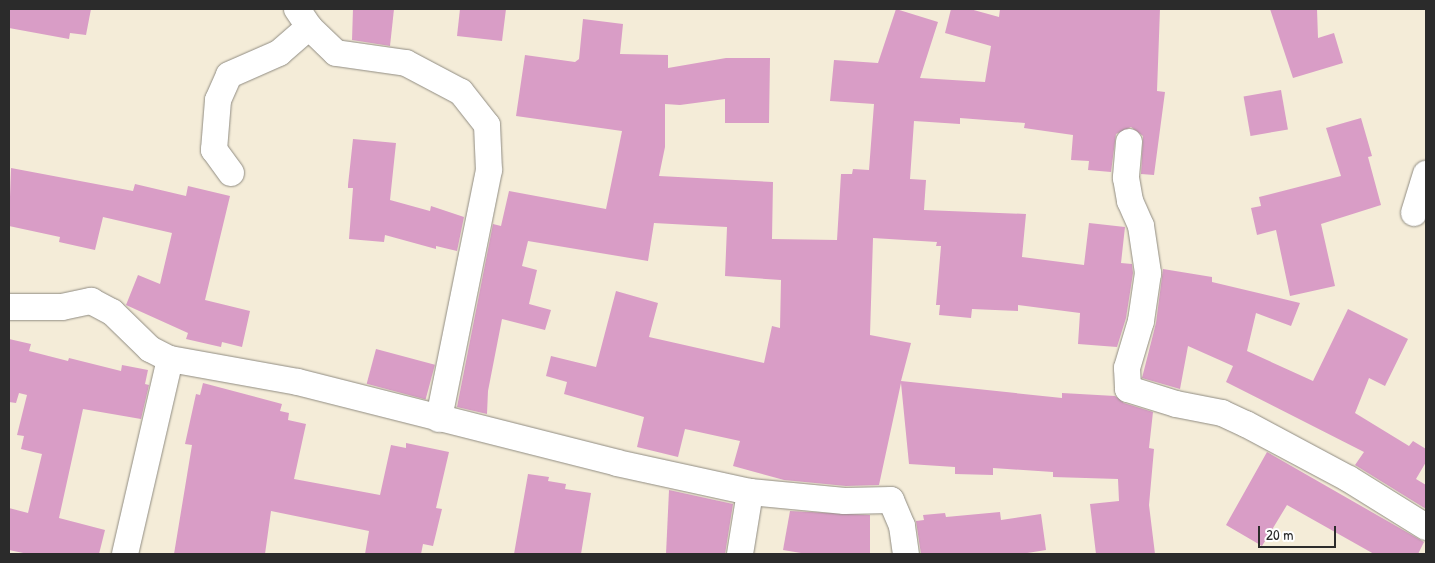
<!DOCTYPE html>
<html>
<head>
<meta charset="utf-8">
<style>
  body { margin:0 }
  #map { position:relative; width:1435px; height:563px; overflow:hidden; background:#f4ecd8; font-family:"Patrick Hand",sans-serif }
  div>[style] { position:absolute }
  .building>* { inset:0; background:#d99dc6; transform-origin:0 0 }
  .roads { filter:drop-shadow(0 0 1px #908c82) drop-shadow(0 0 1px #908c82) }
  .minor>* { height:26px; margin:-13px; padding:0 13px; transform-origin:13px; border-radius:13px; background:#fff }
  span { translate:-50% -50%; white-space:nowrap; text-align:center; line-height:1.15; -webkit-text-stroke:4.5px #fff; paint-order:stroke }
  .frame { position:absolute; inset:0; border:10px solid #2b2b2b; pointer-events:none }
  .scale { position:absolute; left:1258px; top:526px; width:78px; height:22px; box-sizing:border-box; border:2px solid #2b2b2b; border-top:0; padding-left:6px; font-size:15px; line-height:18px; white-space:nowrap; color:#2b2b2b; -webkit-text-stroke:4px #fff; paint-order:stroke }
</style>
</head>
<body>
<div id="map">
  <div class="building">
    <i style="clip-path:polygon(9px 9px,91px 9px,86px 35px,70px 33px,69px 39px,9px 28px)"></i>
    <i style="clip-path:polygon(353px 9px,394px 9px,390px 46px,352px 40px)"></i>
    <i style="clip-path:polygon(460px 9px,506px 9px,502px 41px,457px 36px)"></i>
    <i style="clip-path:polygon(896px 9px,938px 22px,920px 78px,985px 82px,991px 46px,945px 33px,951px 9px,970px 9px,999px 17px,1000px 9px,1160px 9px,1157px 91px,1165px 92px,1154px 175px,1141px 174px,1143px 136px,1131px 127px,1116px 134px,1111px 172px,1088px 170px,1089px 161px,1071px 160px,1073px 135px,1024px 128px,1025px 123px,960px 118px,960px 124px,914px 121px,910px 179px,926px 180px,924px 210px,1026px 214px,1022px 257px,1084px 265px,1089px 223px,1125px 227px,1121px 263px,1132px 264px,1133px 273px,1126px 318px,1117px 347px,1078px 344px,1080px 313px,1018px 305px,1018px 311px,972px 309px,971px 318px,939px 315px,940px 305px,936px 305px,941px 246px,936px 246px,937px 242px,873px 238px,870px 335px,911px 343px,901px 381px,1062px 398px,1062px 393px,1115px 396px,1124px 403px,1153px 412px,1149px 448px,1154px 449px,1149px 505px,1155px 554px,1096px 554px,1090px 504px,1119px 501px,1118px 479px,1053px 477px,1053px 472px,993px 468px,993px 475px,955px 474px,955px 467px,909px 464px,901px 383px,879px 485px,846px 486px,784px 480px,733px 466px,740px 441px,685px 429px,678px 457px,637px 447px,644px 417px,564px 394px,567px 382px,546px 376px,551px 356px,596px 367px,616px 291px,658px 303px,649px 337px,764px 363px,772px 326px,780px 328px,781px 280px,725px 276px,727px 227px,654px 223px,648px 261px,528px 241px,522px 266px,537px 270px,529px 304px,551px 310px,545px 330px,502px 319px,488px 391px,487px 414px,457px 407px,493px 224px,501px 226px,509px 191px,606px 209px,622px 131px,516px 116px,525px 55px,575px 62px,579px 59px,583px 19px,623px 24px,620px 54px,668px 55px,668px 68px,726px 58px,770px 58px,769px 123px,725px 123px,725px 99px,680px 105px,665px 104px,665px 147px,659px 176px,773px 182px,772px 239px,837px 240px,841px 174px,852px 174px,853px 169px,869px 170px,874px 104px,830px 101px,834px 60px,878px 63px)"></i>
    <i style="clip-path:polygon(1270px 9px,1317px 9px,1318px 38px,1334px 33px,1343px 63px,1293px 78px)"></i>
    <i style="left:1281px;top:90px;width:40px;height:38px;rotate:80deg"></i>
    <i style="clip-path:polygon(1361px 118px,1372px 156px,1368px 157px,1381px 205px,1321px 224px,1335px 286px,1290px 296px,1276px 230px,1257px 235px,1251px 208px,1261px 206px,1259px 197px,1341px 176px,1326px 128px)"></i>
    <i style="clip-path:polygon(353px 139px,396px 143px,390px 200px,430px 211px,431px 206px,464px 217px,457px 251px,436px 246px,436px 249px,385px 235px,384px 242px,349px 239px,353px 188px,348px 188px,348px 185px)"></i>
    <i style="clip-path:polygon(11px 168px,133px 191px,135px 184px,186px 196px,188px 186px,230px 196px,205px 300px,250px 311px,242px 347px,222px 342px,221px 347px,186px 339px,188px 333px,126px 305px,138px 275px,160px 284px,172px 233px,103px 217px,95px 250px,59px 242px,60px 237px,9px 226px)"></i>
    <i style="clip-path:polygon(1163px 269px,1212px 277px,1212px 282px,1300px 303px,1291px 326px,1256px 313px,1247px 351px,1313px 381px,1348px 309px,1408px 339px,1385px 386px,1369px 378px,1355px 413px,1409px 446px,1413px 441px,1426px 449px,1426px 462px,1416px 479px,1426px 485px,1426px 509px,1355px 465px,1364px 452px,1226px 382px,1233px 366px,1188px 346px,1180px 389px,1142px 378px,1156px 323px)"></i>
    <i style="clip-path:polygon(9px 339px,31px 344px,29px 351px,68px 361px,69px 358px,121px 371px,122px 365px,148px 370px,145px 384px,149px 385px,141px 419px,83px 409px,59px 518px,105px 530px,99px 554px,28px 554px,9px 550px,9px 508px,28px 513px,42px 454px,21px 449px,24px 436px,17px 435px,27px 395px,19px 393px,16px 403px,9px 402px)"></i>
    <i style="left:376px;top:349px;width:61px;height:36px;rotate:15deg"></i>
    <i style="clip-path:polygon(203px 383px,282px 404px,280px 411px,289px 413px,288px 420px,306px 424px,294px 479px,380px 495px,391px 445px,406px 448px,406px 443px,449px 452px,436px 508px,442px 509px,433px 546px,423px 544px,421px 554px,365px 554px,369px 531px,271px 511px,265px 554px,174px 554px,192px 445px,185px 444px,196px 394px,200px 395px)"></i>
    <i style="clip-path:polygon(1267px 452px,1424px 542px,1418px 554px,1374px 554px,1287px 505px,1262px 546px,1226px 525px)"></i>
    <i style="clip-path:polygon(528px 474px,549px 477px,548px 481px,566px 484px,565px 489px,591px 493px,581px 554px,514px 554px)"></i>
    <i style="clip-path:polygon(669px 490px,733px 504px,725px 554px,666px 554px)"></i>
    <i style="clip-path:polygon(790px 511px,870px 515px,870px 554px,807px 554px,783px 550px)"></i>
    <i style="clip-path:polygon(1000px 512px,1001px 520px,1041px 514px,1046px 550px,1021px 554px,921px 554px,916px 521px,924px 520px,923px 515px,945px 513px,946px 517px)"></i>
  </div>
  <div class="roads">
    <div class="minor">
      <i style="left:297px;top:9px;width:22px;rotate:56deg"></i>
      <i style="left:309px;top:27px;width:37px;rotate:44deg"></i>
      <i style="left:336px;top:53px;width:71px;rotate:8.1deg"></i>
      <i style="left:406px;top:63px;width:62px;rotate:27.8deg"></i>
      <i style="left:461px;top:92px;width:42px;rotate:51.8deg"></i>
      <i style="left:487px;top:125px;width:45px;rotate:87.5deg"></i>
      <i style="left:489px;top:170px;width:254px;rotate:101.4deg"></i>
      <i style="left:1129px;top:142px;width:36px;rotate:95deg"></i>
      <i style="left:1126px;top:178px;width:23px;rotate:80deg"></i>
      <i style="left:1130px;top:201px;width:27px;rotate:66deg"></i>
      <i style="left:1141px;top:226px;width:48px;rotate:81.5deg"></i>
      <i style="left:1148px;top:273px;width:49px;rotate:98.3deg"></i>
      <i style="left:1141px;top:321px;width:49px;rotate:106.6deg"></i>
      <i style="left:1127px;top:368px;width:21px;rotate:87deg"></i>
      <i style="left:1128px;top:389px;width:50px;rotate:17.4deg"></i>
      <i style="left:1176px;top:404px;width:47px;rotate:11.1deg"></i>
      <i style="left:1222px;top:413px;width:26px;rotate:25deg"></i>
      <i style="left:1246px;top:424px;width:117px;rotate:28.1deg"></i>
      <i style="left:1349px;top:479px;width:91px;rotate:31.9deg"></i>
      <i style="left:231px;top:173px;width:29px;rotate:-126deg"></i>
      <i style="left:214px;top:150px;width:50px;rotate:-85.4deg"></i>
      <i style="left:218px;top:100px;width:27px;rotate:-66deg"></i>
      <i style="left:229px;top:75px;width:55px;rotate:-23.7deg"></i>
      <i style="left:279px;top:53px;width:40px;rotate:-41deg"></i>
      <i style="left:1414px;top:213px;width:41px;rotate:-72.9deg"></i>
      <i style="left:9px;top:307px;width:53px"></i>
      <i style="left:62px;top:307px;width:30px;rotate:-12deg"></i>
      <i style="left:91px;top:301px;width:24px;rotate:28deg"></i>
      <i style="left:112px;top:312px;width:53px;rotate:44.2deg"></i>
      <i style="left:150px;top:349px;width:22px;rotate:27deg"></i>
      <i style="left:170px;top:359px;width:130px;rotate:10.2deg"></i>
      <i style="left:298px;top:382px;width:329px;rotate:14.2deg"></i>
      <i style="left:617px;top:463px;width:136px;rotate:12.3deg"></i>
      <i style="left:750px;top:492px;width:95px;rotate:5.4deg"></i>
      <i style="left:845px;top:501px;width:46px;rotate:-1.2deg"></i>
      <i style="left:891px;top:500px;width:28px;rotate:67deg"></i>
      <i style="left:902px;top:526px;width:28px;rotate:82deg"></i>
      <i style="left:125px;top:554px;width:200px;rotate:-77deg"></i>
      <i style="left:740px;top:554px;width:63px;rotate:-80.8deg"></i>
    </div>
  </div>
  <div class="frame"></div>
  <div class="scale">20 m</div>
</div>
</body>
</html>
